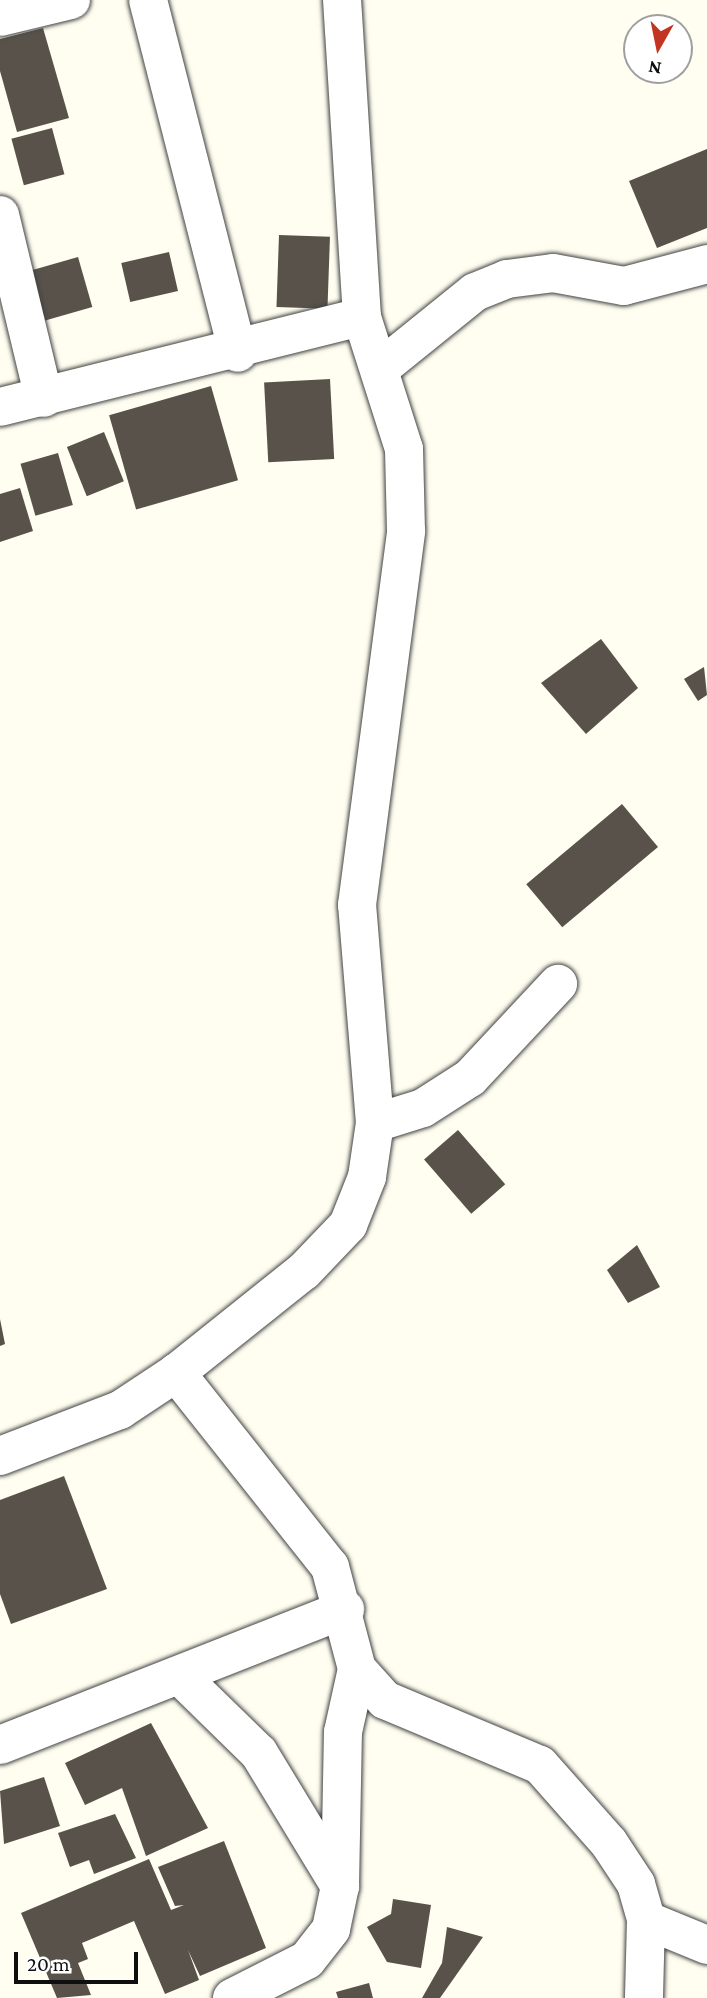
<!DOCTYPE html>
<html>
<head>
<meta charset="utf-8">
<style>
  body { margin:0 }
  #map { position:relative; width:707px; height:1998px; overflow:hidden; background:#fffef1; font-family:"Crimson Pro",serif }
  div>[style] { position:absolute }
  .building>* { inset:0; background:#58524b; transform-origin:0 0 }
  .roads { filter:drop-shadow(0 0 2px #424242) drop-shadow(0 0 2px #424242) }
  .minor>* { height:38px; margin:-19px; padding:0 19px; transform-origin:19px; border-radius:19px; background:#fff }
  span { translate:-50% -50%; white-space:nowrap; text-align:center; line-height:1.15; -webkit-text-stroke:7px #fff; paint-order:stroke }
  .north { position:absolute; left:623px; top:14px; width:70px; height:70px; box-sizing:border-box; background:#fff; border:2px solid #9f9f9f; border-radius:50%; rotate:189deg; font-size:19px; font-weight:700; line-height:28px; text-align:center; color:#0f0f0f }
  .north::after { content:''; display:block; margin:auto; width:24px; height:32px; background:#c33523; clip-path:polygon(50% 0,100% 100%,50% 72%,0 100%) }
  .scale { position:absolute; left:14px; top:1952px; width:124px; height:32px; box-sizing:border-box; border:4px solid #0f0f0f; border-top:0; padding-left:9px; font-size:21px; line-height:24px; white-space:nowrap; color:#0f0f0f; -webkit-text-stroke:5px #fff; paint-order:stroke }
</style>
</head>
<body>
<div id="map">
  <div class="building">
    <i style="clip-path:polygon(43px 28px,69px 118px,17px 132px,0 71px,0 39px)"></i>
    <i style="left:52px;top:128px;width:48px;height:42px;rotate:75deg"></i>
    <i style="clip-path:polygon(707px 149px,707px 228px,657px 248px,629px 181px)"></i>
    <i style="left:279px;top:235px;width:51px;height:72px;rotate:2deg"></i>
    <i style="left:169px;top:252px;width:40px;height:49px;rotate:77deg"></i>
    <i style="left:78px;top:257px;width:52px;height:49px;rotate:74deg"></i>
    <i style="left:330px;top:379px;width:80px;height:66px;rotate:87deg"></i>
    <i style="left:211px;top:386px;width:98px;height:106px;rotate:74deg"></i>
    <i style="left:104px;top:432px;width:53px;height:40px;rotate:68deg"></i>
    <i style="left:58px;top:453px;width:54px;height:39px;rotate:74deg"></i>
    <i style="clip-path:polygon(20px 488px,33px 531px,0 542px,0 494px)"></i>
    <i style="clip-path:polygon(601px 639px,638px 688px,586px 734px,541px 683px)"></i>
    <i style="clip-path:polygon(704px 667px,707px 695px,698px 701px,684px 679px)"></i>
    <i style="left:622px;top:804px;width:56px;height:125px;rotate:50deg"></i>
    <i style="left:458px;top:1130px;width:72px;height:45px;rotate:49deg"></i>
    <i style="clip-path:polygon(637px 1245px,660px 1287px,628px 1303px,607px 1270px)"></i>
    <i style="clip-path:polygon(0 1319px,5px 1344px,0 1346px)"></i>
    <i style="clip-path:polygon(64px 1476px,107px 1589px,11px 1624px,0 1594px,0 1500px)"></i>
    <i style="clip-path:polygon(151px 1723px,208px 1828px,146px 1856px,122px 1788px,85px 1805px,65px 1763px)"></i>
    <i style="clip-path:polygon(44px 1777px,60px 1826px,4px 1844px,0 1791px)"></i>
    <i style="clip-path:polygon(115px 1814px,136px 1858px,94px 1874px,89px 1860px,70px 1867px,58px 1833px)"></i>
    <i style="clip-path:polygon(224px 1841px,266px 1948px,200px 1976px,188px 1950px,199px 1980px,165px 1994px,134px 1921px,82px 1943px,88px 1959px,78px 1963px,91px 1995px,57px 1998px,21px 1913px,149px 1859px,171px 1910px,184px 1905px,175px 1906px,158px 1867px)"></i>
    <i style="clip-path:polygon(393px 1899px,431px 1905px,421px 1968px,387px 1962px,367px 1927px,391px 1914px)"></i>
    <i style="clip-path:polygon(447px 1927px,483px 1937px,440px 1998px,422px 1998px,442px 1963px)"></i>
    <i style="clip-path:polygon(369px 1983px,373px 1998px,338px 1998px,336px 1992px)"></i>
  </div>
  <div class="roads">
    <div class="minor">
      <i style="left:148px;top:0;width:364px;rotate:75.7deg"></i>
      <i style="left:0;top:17px;width:73px;rotate:-13.5deg"></i>
      <i style="left:0;top:215px;width:188px;rotate:76.5deg"></i>
      <i style="left:382px;top:367px;width:119px;rotate:-38.9deg"></i>
      <i style="left:475px;top:292px;width:35px;rotate:-22deg"></i>
      <i style="left:507px;top:279px;width:46px;rotate:-7.4deg"></i>
      <i style="left:553px;top:273px;width:72px;rotate:10.4deg"></i>
      <i style="left:624px;top:286px;width:86px;rotate:-14.8deg"></i>
      <i style="left:0;top:407px;width:373px;rotate:-14deg"></i>
      <i style="left:375px;top:1123px;width:50px;rotate:-17.4deg"></i>
      <i style="left:423px;top:1108px;width:56px;rotate:-32.6deg"></i>
      <i style="left:470px;top:1078px;width:129px;rotate:-46.9deg"></i>
      <i style="left:0;top:1456px;width:129px;rotate:-21deg"></i>
      <i style="left:120px;top:1410px;width:67px;rotate:-33.5deg"></i>
      <i style="left:357px;top:1669px;width:42px;rotate:47.9deg"></i>
      <i style="left:385px;top:1700px;width:168px;rotate:22.8deg"></i>
      <i style="left:540px;top:1765px;width:104px;rotate:48.5deg"></i>
      <i style="left:609px;top:1843px;width:49px;rotate:56.6deg"></i>
      <i style="left:636px;top:1884px;width:37px;rotate:74deg"></i>
      <i style="left:646px;top:1920px;width:78px;rotate:91.5deg"></i>
      <i style="left:180px;top:1676px;width:110px;rotate:44.3deg"></i>
      <i style="left:259px;top:1753px;width:156px;rotate:58.7deg"></i>
      <i style="left:0;top:1745px;width:371px;rotate:-21.5deg"></i>
      <i style="left:646px;top:1920px;width:66px;rotate:22.3deg"></i>
      <i style="left:232px;top:1998px;width:84px;rotate:-26.9deg"></i>
      <i style="left:307px;top:1960px;width:39px;rotate:-52deg"></i>
      <i style="left:331px;top:1929px;width:44px;rotate:-78.2deg"></i>
      <i style="left:340px;top:1886px;width:154px;rotate:-88.9deg"></i>
      <i style="left:343px;top:1732px;width:65px;rotate:-77.5deg"></i>
      <i style="left:357px;top:1669px;width:106px;rotate:-104.8deg"></i>
      <i style="left:330px;top:1567px;width:248px;rotate:-128.4deg"></i>
      <i style="left:176px;top:1373px;width:164px;rotate:-38.6deg"></i>
      <i style="left:304px;top:1271px;width:64px;rotate:-46.3deg"></i>
      <i style="left:348px;top:1225px;width:52px;rotate:-68.4deg"></i>
      <i style="left:367px;top:1177px;width:55px;rotate:-81.6deg"></i>
      <i style="left:375px;top:1123px;width:219px;rotate:-94.7deg"></i>
      <i style="left:357px;top:905px;width:377px;rotate:-82.5deg"></i>
      <i style="left:406px;top:531px;width:82px;rotate:-91.4deg"></i>
      <i style="left:404px;top:449px;width:139px;rotate:-107.7deg"></i>
      <i style="left:362px;top:317px;width:318px;rotate:-93.6deg"></i>
    </div>
  </div>
  <div class="north">N</div>
  <div class="scale">20 m</div>
</div>
</body>
</html>
